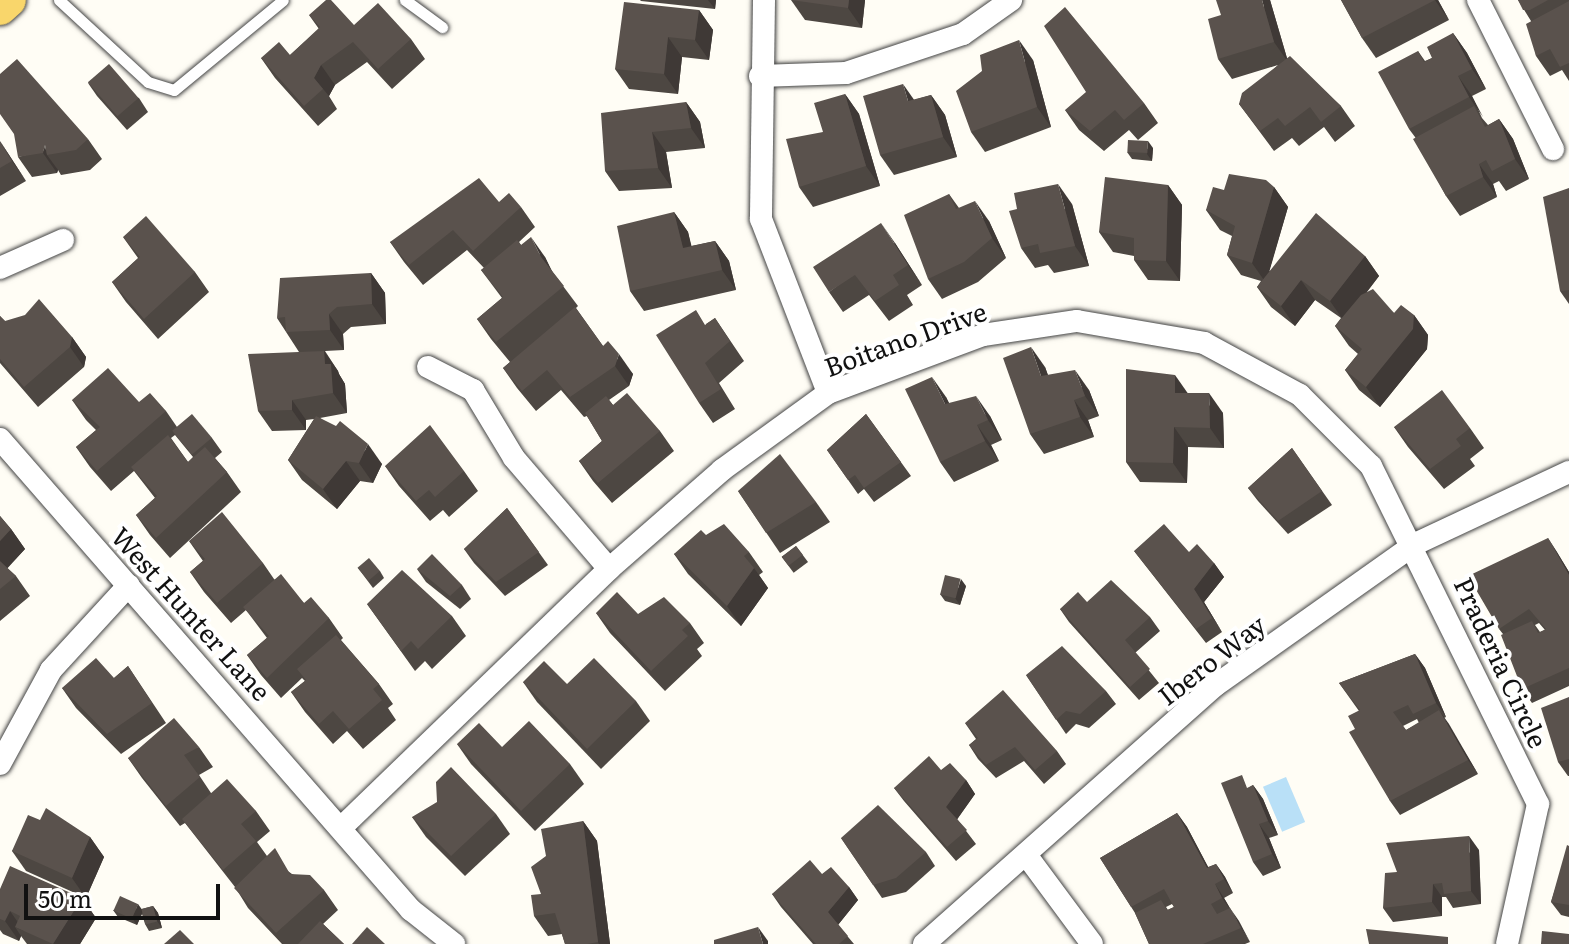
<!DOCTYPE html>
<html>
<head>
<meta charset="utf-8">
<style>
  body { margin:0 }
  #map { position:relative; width:1569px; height:944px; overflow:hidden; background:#fffdf5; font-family:Literata,serif }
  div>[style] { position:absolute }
  .water>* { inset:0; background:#b9e0f7; transform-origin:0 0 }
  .roads { filter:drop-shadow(0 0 2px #444) drop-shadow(0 0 2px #444) }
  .lane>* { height:11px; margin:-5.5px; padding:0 5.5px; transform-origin:5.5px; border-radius:5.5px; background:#fff }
  .street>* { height:22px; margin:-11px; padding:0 11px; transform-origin:11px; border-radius:11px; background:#fff }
  .primary>* { height:34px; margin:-17px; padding:0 17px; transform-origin:17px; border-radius:17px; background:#f9d66b }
  .wall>* { inset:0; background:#4d4742; transform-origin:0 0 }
  .shaded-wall>* { inset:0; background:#3f3936 }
  .building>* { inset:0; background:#5a524d; transform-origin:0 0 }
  span { translate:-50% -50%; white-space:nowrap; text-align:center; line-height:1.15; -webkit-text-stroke:8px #fff; paint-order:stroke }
  .street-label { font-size:26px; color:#111 }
  .scale { position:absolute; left:24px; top:884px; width:196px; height:36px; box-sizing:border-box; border:4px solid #111; border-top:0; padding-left:10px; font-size:24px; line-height:28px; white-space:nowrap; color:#111; -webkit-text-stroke:6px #fff; paint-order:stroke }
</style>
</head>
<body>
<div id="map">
  <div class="water">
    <i style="left:1286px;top:777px;width:49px;height:25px;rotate:67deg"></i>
  </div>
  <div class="roads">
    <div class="lane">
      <i style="left:59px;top:0;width:121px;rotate:42.7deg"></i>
      <i style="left:148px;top:82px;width:27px;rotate:17deg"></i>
      <i style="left:174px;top:90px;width:141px;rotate:-39.5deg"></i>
      <i style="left:405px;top:0;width:46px;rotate:36.1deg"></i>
    </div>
    <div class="street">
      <i style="left:764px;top:0;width:219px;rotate:90.8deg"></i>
      <i style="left:761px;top:219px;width:186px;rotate:68.9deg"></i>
      <i style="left:1478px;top:0;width:167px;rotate:63.3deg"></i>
      <i style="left:760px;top:76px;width:86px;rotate:-2deg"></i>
      <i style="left:846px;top:73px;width:123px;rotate:-18.4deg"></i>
      <i style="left:963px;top:34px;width:59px;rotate:-35.3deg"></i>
      <i style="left:0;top:268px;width:69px;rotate:-24deg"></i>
      <i style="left:428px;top:367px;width:51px;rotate:27.1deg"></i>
      <i style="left:473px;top:390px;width:79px;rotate:58.9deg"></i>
      <i style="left:514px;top:458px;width:146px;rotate:49.4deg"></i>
      <i style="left:0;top:439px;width:625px;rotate:48.89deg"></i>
      <i style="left:411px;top:910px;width:55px;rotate:38.3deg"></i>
      <i style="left:0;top:764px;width:107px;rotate:-61.5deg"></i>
      <i style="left:51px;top:670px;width:115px;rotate:-47.5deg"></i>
      <i style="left:344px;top:825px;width:368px;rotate:-44deg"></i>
      <i style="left:609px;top:569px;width:150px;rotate:-41.2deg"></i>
      <i style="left:722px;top:470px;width:131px;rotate:-36deg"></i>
      <i style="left:828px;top:393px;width:165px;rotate:-20.5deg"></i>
      <i style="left:983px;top:335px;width:95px;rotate:-8.5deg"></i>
      <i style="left:1077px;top:321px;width:129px;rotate:9.8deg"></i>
      <i style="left:1204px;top:343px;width:109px;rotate:28.4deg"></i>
      <i style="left:1300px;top:395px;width:100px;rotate:45deg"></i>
      <i style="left:1371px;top:466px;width:377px;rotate:63.7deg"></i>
      <i style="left:1538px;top:804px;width:143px;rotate:102.5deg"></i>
      <i style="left:1027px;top:856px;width:109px;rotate:53.5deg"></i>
      <i style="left:924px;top:944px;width:390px;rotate:-41.6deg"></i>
      <i style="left:1216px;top:685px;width:244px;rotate:-35.3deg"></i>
      <i style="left:1415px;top:544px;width:170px;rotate:-25.1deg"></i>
    </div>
    <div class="primary">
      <i style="left:0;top:8px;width:12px;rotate:-42deg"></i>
    </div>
  </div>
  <div class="wall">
    <i style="clip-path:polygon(640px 0,716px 0,715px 9px,641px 1px)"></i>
    <i style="clip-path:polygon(791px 0,865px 0,862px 28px,805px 20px)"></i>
    <i style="clip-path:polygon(1270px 0,1287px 58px,1341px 106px,1355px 126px,1335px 142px,1324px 127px,1299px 146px,1292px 138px,1274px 151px,1239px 104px,1278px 65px,1232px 79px,1218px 59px)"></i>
    <i style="clip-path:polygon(1341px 0,1438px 0,1449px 20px,1376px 58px,1362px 38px)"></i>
    <i style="clip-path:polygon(1518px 0,1569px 0,1569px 81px,1562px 70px,1550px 76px,1536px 56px,1531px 21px)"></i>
    <i style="clip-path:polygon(699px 10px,713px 30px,709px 60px,682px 57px,678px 94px,629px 89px,615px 69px)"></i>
    <i style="clip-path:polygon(309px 15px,411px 39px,425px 59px,392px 89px,367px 62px,335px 85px,329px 96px,337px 109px,318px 126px,275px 78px,261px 58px,290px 55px,319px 29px)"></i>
    <i style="clip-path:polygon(1453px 33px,1467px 53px,1486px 89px,1472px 96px,1482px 118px,1488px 125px,1499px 119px,1513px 139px,1529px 179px,1506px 191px,1499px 181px,1493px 184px,1497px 197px,1460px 216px,1446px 196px,1415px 137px,1409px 129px,1418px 51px,1425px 61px,1432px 58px)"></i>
    <i style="clip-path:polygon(1033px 60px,1051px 127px,985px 152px,971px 132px,982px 71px)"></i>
    <i style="clip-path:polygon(88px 83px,139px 98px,148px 112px,127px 130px,97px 96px)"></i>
    <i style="clip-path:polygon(845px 94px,859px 114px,880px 186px,813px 207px,799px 187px,823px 132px)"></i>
    <i style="clip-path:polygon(931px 95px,945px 115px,957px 157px,894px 175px,880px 155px,914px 100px)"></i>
    <i style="clip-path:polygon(686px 102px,700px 122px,705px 148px,666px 152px,672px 188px,619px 191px,605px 171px)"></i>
    <i style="clip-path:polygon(1144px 103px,1158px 123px,1138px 140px,1129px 130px,1104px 151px,1079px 130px,1065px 110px)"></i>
    <i style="clip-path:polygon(88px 139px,102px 159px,90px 170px,61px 175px,58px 170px,57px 173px,32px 177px,18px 157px)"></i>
    <i style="clip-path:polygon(0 141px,26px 181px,0 196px,0 216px)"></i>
    <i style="clip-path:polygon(1153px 148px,1152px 161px,1132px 159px,1127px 152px)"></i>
    <i style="clip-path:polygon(1168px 185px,1182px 205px,1180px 281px,1148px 280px,1134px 260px,1134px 256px,1113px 252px,1099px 232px)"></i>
    <i style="clip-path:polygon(1274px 187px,1288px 207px,1269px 271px,1365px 256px,1379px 276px,1367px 292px,1394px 313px,1414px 315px,1428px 335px,1427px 349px,1380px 407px,1359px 390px,1345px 370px,1358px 354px,1349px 346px,1335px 326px,1341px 318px,1315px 300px,1295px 326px,1271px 307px,1257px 287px,1261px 281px,1241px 275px,1227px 255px,1232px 236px,1220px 230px,1206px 210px,1224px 190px)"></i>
    <i style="clip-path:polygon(1569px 188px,1569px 304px,1560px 291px)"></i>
    <i style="clip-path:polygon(949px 194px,959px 208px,989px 221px,1006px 258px,978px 282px,942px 299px,928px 279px)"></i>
    <i style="clip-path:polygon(1072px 204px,1089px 266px,1054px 273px,1048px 265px,1035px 268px,1021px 248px)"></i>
    <i style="clip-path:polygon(521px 207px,535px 227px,519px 242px,521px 245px,545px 257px,551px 270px,578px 306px,576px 308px,603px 346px,633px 374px,629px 386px,609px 400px,613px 405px,660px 431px,674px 451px,612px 503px,593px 481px,579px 461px,602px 441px,587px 416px,584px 417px,561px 390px,536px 411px,517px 388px,503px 368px,510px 362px,491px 339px,477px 319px,502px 298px,481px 270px,484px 268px,467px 250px,423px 285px,404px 262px,390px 242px)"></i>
    <i style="clip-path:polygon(674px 212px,688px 232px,691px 246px,715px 241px,729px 261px,736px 290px,644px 311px,630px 291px)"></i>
    <i style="clip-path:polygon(123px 237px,195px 272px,209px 292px,158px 339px,126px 302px,112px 282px,138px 258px)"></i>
    <i style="clip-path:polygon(895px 243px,922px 285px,907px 295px,913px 305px,889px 321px,869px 295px,843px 312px,829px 292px)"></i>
    <i style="clip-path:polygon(371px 273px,385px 293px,386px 324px,351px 327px,343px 334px,344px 350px,325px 351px,338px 371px,339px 374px,345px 384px,347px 413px,320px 418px,382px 464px,373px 483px,360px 481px,337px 509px,302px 480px,288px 460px,314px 419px,306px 420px,306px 430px,272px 431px,258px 411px,299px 352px,277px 318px)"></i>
    <i style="clip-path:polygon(0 316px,5px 321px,72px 337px,86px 357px,84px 367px,38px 407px,0 363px)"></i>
    <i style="clip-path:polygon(715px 318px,744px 361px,719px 383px,735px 409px,713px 423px,699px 403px,706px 324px)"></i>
    <i style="clip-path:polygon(1045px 367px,1048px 375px,1089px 390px,1099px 416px,1088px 420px,1094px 437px,1044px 454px,1030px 434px)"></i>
    <i style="clip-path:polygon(1187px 393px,1223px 413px,1224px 448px,1188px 447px,1187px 483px,1140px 482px,1126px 462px)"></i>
    <i style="clip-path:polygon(946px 397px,949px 403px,990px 416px,1002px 440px,991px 445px,999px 461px,954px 482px,940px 462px)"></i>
    <i style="clip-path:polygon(evenodd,72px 400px,139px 402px,166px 411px,177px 427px,212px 438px,222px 452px,215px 458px,227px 472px,241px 492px,170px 558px,150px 535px,136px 515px,155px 498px,134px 471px,111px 491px,90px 467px,76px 447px,96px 430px,86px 420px,72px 400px,175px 435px,193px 457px,188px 462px,171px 438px,175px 435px)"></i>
    <i style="clip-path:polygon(866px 414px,911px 476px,874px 502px,864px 489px,858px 494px,827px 450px)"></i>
    <i style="clip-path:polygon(1394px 427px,1470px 428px,1484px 448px,1470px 459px,1475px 466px,1444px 489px,1408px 447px)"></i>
    <i style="clip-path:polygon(1292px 448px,1332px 505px,1288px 534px,1258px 501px,1248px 488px)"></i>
    <i style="clip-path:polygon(385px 466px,464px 471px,478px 491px,449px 517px,443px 510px,430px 521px,399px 486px)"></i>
    <i style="clip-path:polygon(738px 491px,816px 502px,830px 522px,780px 553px)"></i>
    <i style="clip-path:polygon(507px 508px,548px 565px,505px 596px,474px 563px,464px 549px)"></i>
    <i style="clip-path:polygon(0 516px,11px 529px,25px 549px,7px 568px,16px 576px,30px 596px,0 621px)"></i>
    <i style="clip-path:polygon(706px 535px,749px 552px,763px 572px,759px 575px,768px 588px,741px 626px,688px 574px,674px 554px)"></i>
    <i style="clip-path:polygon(evenodd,1548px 538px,1569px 572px,1569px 686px,1532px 703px,1522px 689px,1503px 634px,1499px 629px,1548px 538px,1539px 623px,1545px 630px,1540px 632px,1535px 625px,1539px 623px)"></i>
    <i style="clip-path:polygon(189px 541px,263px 563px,274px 579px,304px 603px,329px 618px,343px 638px,341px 640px,379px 684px,393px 704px,388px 708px,396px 720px,363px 749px,347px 731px,333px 744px,305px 712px,291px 692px,305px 681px,302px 678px,281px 698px,261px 675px,247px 655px,267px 638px,246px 610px,231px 623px,204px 592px,190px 572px,203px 561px)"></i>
    <i style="left:796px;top:546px;width:20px;height:18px;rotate:53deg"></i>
    <i style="clip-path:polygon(1134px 551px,1214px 563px,1224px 577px,1204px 602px,1222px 632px,1206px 643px)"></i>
    <i style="clip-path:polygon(358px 568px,380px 571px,384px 578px,373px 588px)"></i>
    <i style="clip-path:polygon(417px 569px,462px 585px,471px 599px,460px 609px,426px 582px)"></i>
    <i style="clip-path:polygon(966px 586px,960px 605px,945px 601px,940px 594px)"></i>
    <i style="clip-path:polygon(1087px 602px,1150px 617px,1160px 631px,1135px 653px,1159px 683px,1139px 700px,1069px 622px,1060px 609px)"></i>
    <i style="clip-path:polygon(367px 604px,452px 616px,466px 636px,432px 669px,425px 661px,415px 671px)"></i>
    <i style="clip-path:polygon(596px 613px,638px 614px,690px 623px,704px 643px,697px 649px,702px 656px,665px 691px,610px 633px)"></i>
    <i style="clip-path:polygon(evenodd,1415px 654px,1425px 668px,1446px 717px,1444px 718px,1478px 774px,1400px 815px,1390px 801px,1359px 711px,1339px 683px,1415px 654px,1417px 719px,1419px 723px,1406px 730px,1403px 726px,1417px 719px)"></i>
    <i style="clip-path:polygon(128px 666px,166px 723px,121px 754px,76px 708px,62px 688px,114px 678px)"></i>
    <i style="clip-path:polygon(1026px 675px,1106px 691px,1116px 704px,1089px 728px,1076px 724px,1066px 734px)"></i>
    <i style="clip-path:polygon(523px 682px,567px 684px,636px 701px,650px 721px,601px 769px,537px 702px)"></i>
    <i style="clip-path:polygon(1569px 697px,1569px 776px,1568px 776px,1558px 762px)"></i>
    <i style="clip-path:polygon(965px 723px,1057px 751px,1066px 764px,1044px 784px,1024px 761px,996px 778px,978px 759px,969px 745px,976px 739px)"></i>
    <i style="clip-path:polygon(457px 744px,502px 747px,570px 764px,584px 784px,535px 831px,471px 764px)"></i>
    <i style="clip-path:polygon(199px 747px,213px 767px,199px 775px,211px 793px,256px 811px,270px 831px,257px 842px,267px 856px,292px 874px,324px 890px,338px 910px,323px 924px,344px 944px,282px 944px,248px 908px,235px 887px,185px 823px,180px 826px,142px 778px,128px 758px)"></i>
    <i style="clip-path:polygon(941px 770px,966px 780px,975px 794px,957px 819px,976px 844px,956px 861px,904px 801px,894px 788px)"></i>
    <i style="clip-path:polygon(1253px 785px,1263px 799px,1278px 835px,1269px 838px,1281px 868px,1263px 876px,1253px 862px,1250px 787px)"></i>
    <i style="clip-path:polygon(evenodd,1177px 813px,1187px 827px,1208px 867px,1216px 864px,1225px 877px,1233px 893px,1224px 898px,1250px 942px,1245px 944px,1149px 944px,1135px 913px,1100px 858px,1177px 813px,1172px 904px,1174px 907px,1168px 910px,1166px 907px,1172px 904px)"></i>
    <i style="clip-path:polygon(496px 814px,510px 834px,465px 876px,426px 837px,412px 817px)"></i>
    <i style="clip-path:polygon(40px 820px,90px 837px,104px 857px,86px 898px,26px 871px,12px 851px)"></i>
    <i style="clip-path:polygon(583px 821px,597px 841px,610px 944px,565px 944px,562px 934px,548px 936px,534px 916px,541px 894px,546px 856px)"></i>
    <i style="clip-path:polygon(841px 838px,926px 852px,935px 866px,906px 892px,882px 898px)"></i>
    <i style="clip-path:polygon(1569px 846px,1569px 917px,1561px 915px,1551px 902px)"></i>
    <i style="clip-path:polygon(1479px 850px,1481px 904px,1453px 908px,1446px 897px,1442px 897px,1442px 916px,1393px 922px,1383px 908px,1397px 872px)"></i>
    <i style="clip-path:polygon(822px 874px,849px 887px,858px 900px,838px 925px,854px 944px,813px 944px,781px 907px,772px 894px)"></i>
    <i style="clip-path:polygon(0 889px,82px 898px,96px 918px,80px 944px,27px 944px,21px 936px,19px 941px,3px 934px,0 930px)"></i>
    <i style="clip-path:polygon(153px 906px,158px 913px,162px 928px,149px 931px,145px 924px,142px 914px,137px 925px,118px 917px,113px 910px,142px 909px)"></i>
  </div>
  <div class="shaded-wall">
    <i style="clip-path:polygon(708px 0,716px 0,715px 9px)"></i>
    <i style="clip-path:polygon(849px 0,865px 0,862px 28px,848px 8px)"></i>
    <i style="clip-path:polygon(1262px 0,1270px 0,1288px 62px,1274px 42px)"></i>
    <i style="clip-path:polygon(1435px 0,1438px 0,1449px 20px)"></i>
    <i style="clip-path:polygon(699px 10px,713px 30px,709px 60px,695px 40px)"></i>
    <i style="clip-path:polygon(1453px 33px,1467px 53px,1486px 89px,1472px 69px)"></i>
    <i style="clip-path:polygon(668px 37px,682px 57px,678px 94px,664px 74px)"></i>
    <i style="clip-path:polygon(1019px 40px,1033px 60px,1051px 127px,1037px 107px)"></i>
    <i style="clip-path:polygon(321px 65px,335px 85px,329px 96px,314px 78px)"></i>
    <i style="clip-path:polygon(1458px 76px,1472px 96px,1483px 117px,1469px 97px)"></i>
    <i style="clip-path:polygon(903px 84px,917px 104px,908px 101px)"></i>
    <i style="clip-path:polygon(845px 94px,859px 114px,880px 186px,866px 166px)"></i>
    <i style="clip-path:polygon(931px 95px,945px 115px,957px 157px,943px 137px)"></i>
    <i style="clip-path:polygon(686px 102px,700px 122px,705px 148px,691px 128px)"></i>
    <i style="clip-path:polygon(1499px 119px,1513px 139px,1529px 179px,1515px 159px)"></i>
    <i style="clip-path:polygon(652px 132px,666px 152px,672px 188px,658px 168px)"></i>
    <i style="clip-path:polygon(0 141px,26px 181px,12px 161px)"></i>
    <i style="clip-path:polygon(1148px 141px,1153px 148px,1152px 161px,1147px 154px)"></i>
    <i style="clip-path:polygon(45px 145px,47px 155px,58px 170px,57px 173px,43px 153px)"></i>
    <i style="clip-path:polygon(1479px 164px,1493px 184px,1497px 197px,1483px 177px)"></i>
    <i style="clip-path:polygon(1058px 184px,1072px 204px,1089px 266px,1075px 246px)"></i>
    <i style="clip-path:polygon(1168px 185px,1182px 205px,1180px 281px,1166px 261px)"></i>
    <i style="clip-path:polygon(1274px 187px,1288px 207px,1266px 283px,1252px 263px)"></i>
    <i style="clip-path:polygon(975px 201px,989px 221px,1006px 258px,992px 238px)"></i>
    <i style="clip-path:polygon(674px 212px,688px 232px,697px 268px,683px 248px)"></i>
    <i style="clip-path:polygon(881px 223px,895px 243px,922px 285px,908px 265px)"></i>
    <i style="clip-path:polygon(531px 237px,545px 257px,555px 277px,541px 257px)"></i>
    <i style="clip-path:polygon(715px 241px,729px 261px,736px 290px,722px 270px)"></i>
    <i style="clip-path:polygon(1365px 256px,1379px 276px,1344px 321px,1330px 301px)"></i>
    <i style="clip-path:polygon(371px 273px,385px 293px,386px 324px,372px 304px)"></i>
    <i style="clip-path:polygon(1301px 280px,1315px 300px,1295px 326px,1281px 306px)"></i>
    <i style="clip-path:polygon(329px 314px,343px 334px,344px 350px,330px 330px)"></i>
    <i style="clip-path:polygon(1414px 315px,1428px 335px,1427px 349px,1380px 407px,1366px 387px)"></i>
    <i style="clip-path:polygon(72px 337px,86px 357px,84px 367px,70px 347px)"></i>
    <i style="clip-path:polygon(1031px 347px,1045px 367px,1055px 396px,1041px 376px)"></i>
    <i style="clip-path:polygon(324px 351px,338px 371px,339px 374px,345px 384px,347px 413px,333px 393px,325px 364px)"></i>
    <i style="clip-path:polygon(619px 354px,633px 374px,629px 386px,615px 366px)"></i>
    <i style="clip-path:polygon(1075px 370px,1089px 390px,1099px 416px,1085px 396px)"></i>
    <i style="clip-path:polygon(1175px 375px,1189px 395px,1175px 393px)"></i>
    <i style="clip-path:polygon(932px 377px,946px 397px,959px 424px,945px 404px)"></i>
    <i style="clip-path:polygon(1209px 393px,1223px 413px,1224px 448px,1210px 428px)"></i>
    <i style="clip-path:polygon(976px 396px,990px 416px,1002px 440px,988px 420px)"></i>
    <i style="clip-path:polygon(292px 400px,306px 420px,306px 430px,292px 410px)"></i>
    <i style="clip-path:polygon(1074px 400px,1088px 420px,1094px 437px,1080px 417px)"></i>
    <i style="clip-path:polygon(977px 425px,991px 445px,999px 461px,985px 441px)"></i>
    <i style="clip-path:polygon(1174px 427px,1188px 447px,1187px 483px,1173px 463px)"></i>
    <i style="clip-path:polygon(368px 444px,382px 464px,373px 483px,359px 463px)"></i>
    <i style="clip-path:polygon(346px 461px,360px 481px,337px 509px,323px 489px)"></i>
    <i style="clip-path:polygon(11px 529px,25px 549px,4px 572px,0 567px,0 541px)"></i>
    <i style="clip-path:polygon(1548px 538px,1557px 552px,1569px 572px,1569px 575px)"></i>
    <i style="clip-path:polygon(1214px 563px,1224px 577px,1204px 602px,1222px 632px,1194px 589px)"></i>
    <i style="clip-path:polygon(754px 568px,768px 588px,741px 626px,727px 606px)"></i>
    <i style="clip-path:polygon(961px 579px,966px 586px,960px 605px,955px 598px)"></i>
    <i style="clip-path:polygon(1415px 654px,1425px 668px,1446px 717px,1436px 703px)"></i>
    <i style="clip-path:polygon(1439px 710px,1449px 724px,1478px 774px,1468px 760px)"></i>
    <i style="clip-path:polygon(966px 780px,975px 794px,956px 821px,946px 807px)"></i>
    <i style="clip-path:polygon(1253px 785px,1263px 799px,1278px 835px,1268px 821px)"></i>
    <i style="clip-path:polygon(1177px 813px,1187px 827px,1216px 882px,1207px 868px)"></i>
    <i style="clip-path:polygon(583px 821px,597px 841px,610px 944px,599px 944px,598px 942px)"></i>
    <i style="clip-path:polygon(1259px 824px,1269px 838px,1281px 868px,1272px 854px)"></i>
    <i style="clip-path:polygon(1469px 836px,1479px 850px,1481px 904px,1471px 891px)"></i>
    <i style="clip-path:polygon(90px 837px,104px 857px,86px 898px,72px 878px)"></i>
    <i style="clip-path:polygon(1216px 864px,1225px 877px,1233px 893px,1224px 879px)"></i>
    <i style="clip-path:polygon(1215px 884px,1224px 898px,1232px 912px,1222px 898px)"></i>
    <i style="clip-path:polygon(1433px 884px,1442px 897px,1442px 916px,1432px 902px)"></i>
    <i style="clip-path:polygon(849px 887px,858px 900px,837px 926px,828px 912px)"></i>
    <i style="clip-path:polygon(82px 898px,96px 918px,80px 944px,53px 944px)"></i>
    <i style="clip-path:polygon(138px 904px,143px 911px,137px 925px,132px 918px)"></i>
    <i style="clip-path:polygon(153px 906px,158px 913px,162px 928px,157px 921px)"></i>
    <i style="clip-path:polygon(1230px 908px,1239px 921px,1250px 942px,1241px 928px)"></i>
    <i style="clip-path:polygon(10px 911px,24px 931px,15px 927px,21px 936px,19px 941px,5px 921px)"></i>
    <i style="clip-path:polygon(758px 927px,768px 941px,768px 944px,763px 944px)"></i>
  </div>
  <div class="building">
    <i style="clip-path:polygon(326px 0,331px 0,354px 25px,378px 3px,411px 39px,378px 69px,353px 42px,321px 65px,314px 78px,323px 89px,304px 106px,261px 58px,279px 42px,290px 55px,320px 27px,309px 15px)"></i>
    <i style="clip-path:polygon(791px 0,849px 0,848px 8px)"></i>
    <i style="clip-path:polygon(1216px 0,1262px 0,1274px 42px,1218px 59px,1208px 19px,1221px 15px)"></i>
    <i style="clip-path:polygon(1341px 0,1435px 0,1362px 38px)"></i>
    <i style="clip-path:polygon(1518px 0,1548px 0,1530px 10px,1523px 10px)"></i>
    <i style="clip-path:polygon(1569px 1px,1569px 63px,1560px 67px,1550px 49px,1536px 56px,1526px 24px)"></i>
    <i style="clip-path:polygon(624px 2px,699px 10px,695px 40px,668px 37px,664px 74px,615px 69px)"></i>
    <i style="clip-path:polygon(1065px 7px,1144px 103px,1124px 120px,1115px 110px,1090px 131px,1065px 110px,1086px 92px,1044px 26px)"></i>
    <i style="clip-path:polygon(1453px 33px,1472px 69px,1458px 76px,1469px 97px,1409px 129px,1378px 72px,1418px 51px,1424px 62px,1432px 58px,1427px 47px)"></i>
    <i style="clip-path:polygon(1019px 40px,1037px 107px,971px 132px,956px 91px,982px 71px,980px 55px)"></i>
    <i style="clip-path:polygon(1290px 56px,1341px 106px,1321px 122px,1310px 107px,1285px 126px,1278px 118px,1260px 131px,1239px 104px,1242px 93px)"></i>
    <i style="clip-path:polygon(17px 59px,88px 139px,76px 150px,47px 155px,45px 145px,43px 153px,18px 157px,14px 134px,0 114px,0 74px)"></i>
    <i style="left:109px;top:64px;width:45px;height:28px;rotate:49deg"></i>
    <i style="clip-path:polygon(903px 84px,908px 101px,931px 95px,943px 137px,880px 155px,863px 96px)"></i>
    <i style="clip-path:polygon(845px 94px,866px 166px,799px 187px,786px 139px,823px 132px,814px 103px)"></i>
    <i style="clip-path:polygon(686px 102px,691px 128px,652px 132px,658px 168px,605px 171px,601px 113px)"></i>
    <i style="clip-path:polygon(1474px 106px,1485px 127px,1499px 119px,1515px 159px,1492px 171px,1486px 160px,1479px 164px,1483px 177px,1446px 196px,1413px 139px)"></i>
    <i style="left:1128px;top:140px;width:20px;height:12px;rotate:3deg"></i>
    <i style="clip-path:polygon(0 142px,12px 161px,0 168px)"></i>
    <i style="clip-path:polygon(1229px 174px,1266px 180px,1274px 187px,1252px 263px,1227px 255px,1235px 226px,1206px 210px,1213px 187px,1224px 190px)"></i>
    <i style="clip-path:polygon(1105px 177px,1168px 185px,1166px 261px,1134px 260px,1134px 238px,1099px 232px)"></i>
    <i style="clip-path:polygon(479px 178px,499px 202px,509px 193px,521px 207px,473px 251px,453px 230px,409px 265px,390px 242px)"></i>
    <i style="clip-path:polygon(1058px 184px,1075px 246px,1040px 253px,1038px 244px,1021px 248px,1009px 211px,1017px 209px,1014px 193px)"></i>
    <i style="clip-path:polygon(1569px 188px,1569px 290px,1560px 291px,1543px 197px)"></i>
    <i style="clip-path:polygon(949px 194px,956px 209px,975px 201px,992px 238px,964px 262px,928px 279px,904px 215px)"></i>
    <i style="clip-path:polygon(674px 212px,683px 248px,715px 241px,722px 270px,630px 291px,617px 226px)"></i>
    <i style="clip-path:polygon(1316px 213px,1365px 256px,1330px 301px,1301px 280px,1281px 306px,1257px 287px)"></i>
    <i style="clip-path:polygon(146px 216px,195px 272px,144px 319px,112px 282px,140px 257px,123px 237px)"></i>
    <i style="clip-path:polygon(881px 223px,908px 265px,893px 275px,899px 285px,875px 301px,855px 275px,829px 292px,813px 267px)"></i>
    <i style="clip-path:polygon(531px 237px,541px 257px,564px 286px,496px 342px,477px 319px,503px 297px,481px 270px,517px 240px,521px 245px)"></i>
    <i style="clip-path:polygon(371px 273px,372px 304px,337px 307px,329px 314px,330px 330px,286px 332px,285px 317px,277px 318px,280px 278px)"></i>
    <i style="clip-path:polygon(1373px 289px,1394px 313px,1401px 305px,1414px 315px,1413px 329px,1366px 387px,1345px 370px,1362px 349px,1335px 326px,1361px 295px)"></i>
    <i style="clip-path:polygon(39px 299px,72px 337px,70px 347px,24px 387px,0 359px,0 316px,5px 321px,25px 315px)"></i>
    <i style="clip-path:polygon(575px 307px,603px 346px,608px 341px,619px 354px,615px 366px,570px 397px,547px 370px,522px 391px,503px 368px)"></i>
    <i style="clip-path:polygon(696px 310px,705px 325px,715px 318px,730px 341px,705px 363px,721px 389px,699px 403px,656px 335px)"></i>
    <i style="clip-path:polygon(1031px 347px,1041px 376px,1075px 370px,1085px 396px,1074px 400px,1080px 417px,1030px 434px,1003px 358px)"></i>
    <i style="clip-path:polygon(324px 351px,325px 364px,331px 364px,333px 393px,292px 400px,292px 410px,258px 411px,248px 354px)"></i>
    <i style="clip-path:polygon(108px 368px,139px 402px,150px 393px,166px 411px,97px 471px,76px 447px,100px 427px,72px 400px)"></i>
    <i style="clip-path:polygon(1126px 369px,1175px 375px,1175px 393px,1209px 393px,1210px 428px,1174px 427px,1173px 463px,1126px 462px)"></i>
    <i style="clip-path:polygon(932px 377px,945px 404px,976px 396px,988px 420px,977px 425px,985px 441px,940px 462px,905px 389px)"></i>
    <i style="clip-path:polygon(1442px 390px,1470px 428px,1456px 439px,1461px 446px,1430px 469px,1394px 427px)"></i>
    <i style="clip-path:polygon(627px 393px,660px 431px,598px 483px,579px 461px,602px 441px,585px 413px,606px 396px,613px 405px)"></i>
    <i style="left:192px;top:414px;width:31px;height:26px;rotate:50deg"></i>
    <i style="clip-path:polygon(866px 414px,901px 462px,864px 488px,855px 475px,848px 480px,827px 450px)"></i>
    <i style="clip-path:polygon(316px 416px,336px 426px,340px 421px,368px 444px,359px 463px,346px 461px,323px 489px,288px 460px)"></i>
    <i style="clip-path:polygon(430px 425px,464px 471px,435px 497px,429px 490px,416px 501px,385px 466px)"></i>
    <i style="clip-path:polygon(168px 435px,188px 462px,205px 447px,227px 472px,156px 538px,136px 515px,157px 496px,131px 467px)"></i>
    <i style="clip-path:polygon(1292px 448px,1322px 491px,1278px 521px,1248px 488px)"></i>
    <i style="clip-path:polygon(780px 454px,816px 502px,766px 533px,738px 491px)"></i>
    <i style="clip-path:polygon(507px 508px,539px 552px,496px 582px,464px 549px)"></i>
    <i style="clip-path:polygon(222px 512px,263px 563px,217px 603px,190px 572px,205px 559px,189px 541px)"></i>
    <i style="clip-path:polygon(0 516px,11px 529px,0 541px)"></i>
    <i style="clip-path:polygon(724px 524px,749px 552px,744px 556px,754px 568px,727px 606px,674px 554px,701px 530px,706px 535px)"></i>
    <i style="clip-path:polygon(1164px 524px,1189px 552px,1197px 544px,1214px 563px,1194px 589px,1212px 618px,1196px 629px,1134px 551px)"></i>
    <i style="clip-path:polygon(1548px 538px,1569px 575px,1569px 668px,1522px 689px,1501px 635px,1532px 621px,1538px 633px,1546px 629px,1529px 609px,1499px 629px,1468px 576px)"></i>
    <i style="left:796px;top:546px;width:11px;height:18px;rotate:52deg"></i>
    <i style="clip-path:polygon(432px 554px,462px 585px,450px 596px,417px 569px)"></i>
    <i style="left:369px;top:558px;width:17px;height:15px;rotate:50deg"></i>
    <i style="clip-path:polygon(0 561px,16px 576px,0 589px)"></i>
    <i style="clip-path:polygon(402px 570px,452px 616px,418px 649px,411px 641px,401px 651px,367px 604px)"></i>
    <i style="clip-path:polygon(281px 574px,304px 603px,311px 597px,329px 618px,267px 678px,247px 655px,269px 636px,243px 607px)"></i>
    <i style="left:945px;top:575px;width:16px;height:20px;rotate:14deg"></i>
    <i style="clip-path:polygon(1111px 580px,1150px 617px,1125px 640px,1150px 669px,1130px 687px,1060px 609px,1078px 592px,1087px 602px)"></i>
    <i style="clip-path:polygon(617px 592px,638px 614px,664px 597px,690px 623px,682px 630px,688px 636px,651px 671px,596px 613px)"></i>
    <i style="clip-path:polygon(336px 635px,379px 684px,373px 689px,382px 700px,349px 729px,333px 711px,319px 724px,291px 692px,306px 680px,297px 669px)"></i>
    <i style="clip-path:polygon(1062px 646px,1106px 691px,1080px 714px,1066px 711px,1056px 720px,1026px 675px)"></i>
    <i style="clip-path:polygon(1415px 654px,1436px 703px,1413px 714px,1408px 705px,1393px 712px,1406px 730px,1439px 710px,1468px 760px,1390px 801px,1349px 732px,1355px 729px,1348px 716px,1360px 710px,1339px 683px)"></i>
    <i style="clip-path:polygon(96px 658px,114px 678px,128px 666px,152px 703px,107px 734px,62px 688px)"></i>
    <i style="clip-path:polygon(594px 658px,636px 701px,587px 749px,523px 682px,544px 661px,567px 684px)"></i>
    <i style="clip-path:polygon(1003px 690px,1057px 751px,1035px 770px,1015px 747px,986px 765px,969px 745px,978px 738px,965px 723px)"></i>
    <i style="clip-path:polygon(1569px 697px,1569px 759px,1558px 762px,1541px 708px)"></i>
    <i style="clip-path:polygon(174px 718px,199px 747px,184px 755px,200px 777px,166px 806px,128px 758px)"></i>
    <i style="clip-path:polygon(529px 721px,570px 764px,521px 811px,457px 744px,479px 723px,502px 747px)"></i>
    <i style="clip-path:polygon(929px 756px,941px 770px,950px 763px,966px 780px,946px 807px,967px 830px,947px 847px,894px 788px)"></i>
    <i style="clip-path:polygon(451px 767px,496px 814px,451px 856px,412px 817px,437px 802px,436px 782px)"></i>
    <i style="clip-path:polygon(1242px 775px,1247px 788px,1253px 785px,1268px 821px,1259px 824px,1272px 854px,1253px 862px,1221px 783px)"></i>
    <i style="clip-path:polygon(227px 779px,256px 811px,241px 824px,256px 841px,223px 870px,182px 819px)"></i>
    <i style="clip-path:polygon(878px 805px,926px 852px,896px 878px,873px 885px,841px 838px)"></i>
    <i style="clip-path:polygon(46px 808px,90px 837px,72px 878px,12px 851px,28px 815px,40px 820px)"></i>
    <i style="clip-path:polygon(1177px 813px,1207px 868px,1216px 864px,1224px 879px,1215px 884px,1222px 898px,1211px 904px,1217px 914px,1230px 908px,1241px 928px,1203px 944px,1149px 944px,1135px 913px,1161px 900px,1167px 910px,1174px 907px,1164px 889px,1131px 907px,1100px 858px)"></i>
    <i style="clip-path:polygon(583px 821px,598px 942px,587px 944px,565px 944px,555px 913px,534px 916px,531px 895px,541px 894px,531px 867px,546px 856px,541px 829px)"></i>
    <i style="clip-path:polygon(1469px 836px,1471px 891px,1444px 894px,1442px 883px,1433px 884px,1432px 902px,1383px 908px,1385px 873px,1397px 872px,1386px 843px)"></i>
    <i style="clip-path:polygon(1567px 845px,1569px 846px,1569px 905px,1551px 902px)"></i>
    <i style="clip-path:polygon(275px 848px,290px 874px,310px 875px,324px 890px,276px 933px,234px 888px)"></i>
    <i style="clip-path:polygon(810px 860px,822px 874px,831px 867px,849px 887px,828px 912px,848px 936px,839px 944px,816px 944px,772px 894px)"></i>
    <i style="clip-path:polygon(10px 866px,82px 898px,53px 944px,15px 927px,20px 916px,10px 911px,5px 921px,0 919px,0 889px)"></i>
    <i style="left:120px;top:896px;width:20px;height:16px;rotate:24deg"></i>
    <i style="left:153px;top:906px;width:16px;height:12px;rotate:75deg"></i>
    <i style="clip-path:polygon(320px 921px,344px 944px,298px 944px)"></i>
    <i style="clip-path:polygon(367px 927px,385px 944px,352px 944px)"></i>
    <i style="clip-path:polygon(758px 927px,763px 944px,714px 944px,714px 940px)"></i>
    <i style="clip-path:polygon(1366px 929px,1448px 937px,1448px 944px,1369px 944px)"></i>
    <i style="clip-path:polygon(180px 930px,194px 944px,164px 944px)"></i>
    <i style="clip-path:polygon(1542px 931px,1569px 934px,1569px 944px,1541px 944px)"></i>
  </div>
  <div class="street-label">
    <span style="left:905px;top:338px;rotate:-20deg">Boitano Drive</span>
    <span style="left:192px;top:613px;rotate:48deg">West Hunter Lane</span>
    <span style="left:1211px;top:659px;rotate:-38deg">Ibero Way</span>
    <span style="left:1502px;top:662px;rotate:65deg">Praderia Circle</span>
  </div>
  <div class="scale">50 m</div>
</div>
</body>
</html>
